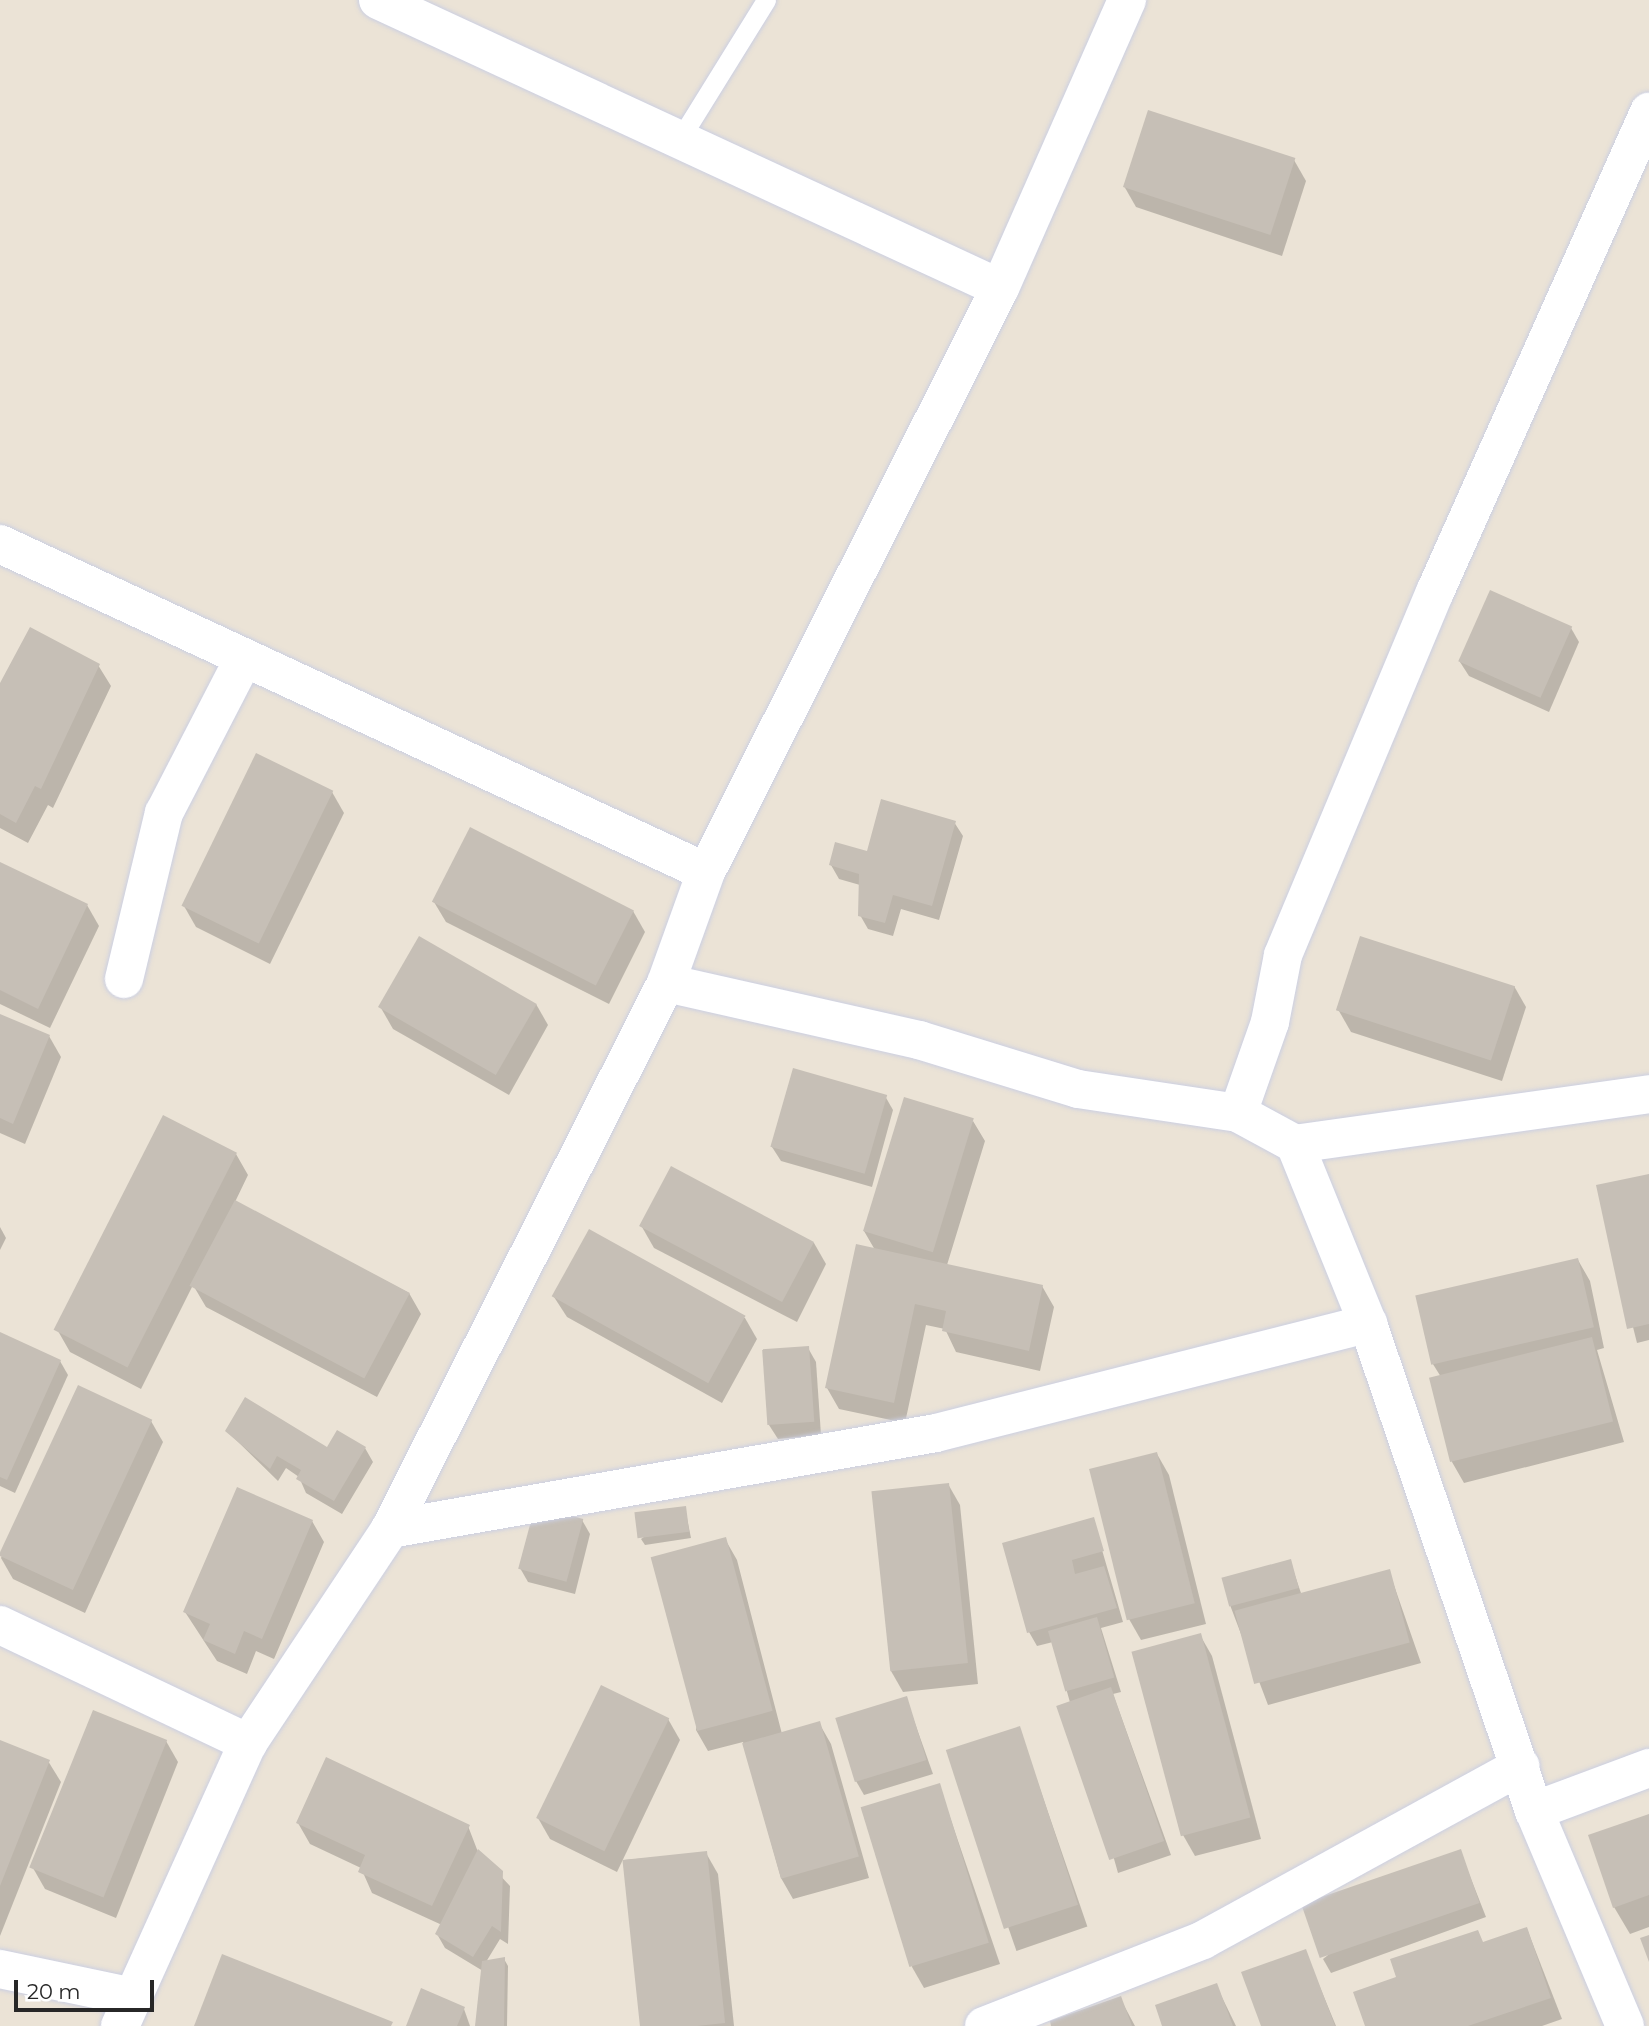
<!DOCTYPE html>
<html>
<head>
<meta charset="utf-8">
<style>
  body { margin:0 }
  #map { position:relative; width:1649px; height:2026px; overflow:hidden; background:#ebe3d6; font-family:Montserrat,sans-serif }
  div>[style] { position:absolute }
  .shadow>* { inset:0; background:#0003; transform-origin:0 0 }
  .building>* { inset:0; background:#c6bfb6; transform-origin:0 0 }
  .roads { filter:drop-shadow(0 0 2px #cbcfe2) drop-shadow(0 0 2px #cbcfe2) }
  .service>* { height:19px; margin:-9.5px; padding:0 9.5px; transform-origin:9.5px; border-radius:9.5px; background:#fff }
  .minor>* { height:38px; margin:-19px; padding:0 19px; transform-origin:19px; border-radius:19px; background:#fff }
  span { translate:-50% -50%; white-space:nowrap; text-align:center; line-height:1.15; -webkit-text-stroke:5px #fff; paint-order:stroke }
  .scale { position:absolute; left:14px; top:1980px; width:140px; height:32px; box-sizing:border-box; border:4px solid #272727; border-top:0; padding-left:9px; font-size:21px; line-height:24px; white-space:nowrap; color:#272727; -webkit-text-stroke:5px #fff; paint-order:stroke }
</style>
</head>
<body>
<div id="map">
  <div class="shadow">
    <i style="clip-path:polygon(1294px 160px,1306px 181px,1282px 256px,1136px 207px,1124px 186px)"></i>
    <i style="clip-path:polygon(1571px 628px,1579px 642px,1549px 712px,1469px 676px,1460px 662px)"></i>
    <i style="clip-path:polygon(98px 665px,111px 686px,53px 808px,48px 805px,28px 843px,0 828px,0 687px)"></i>
    <i style="clip-path:polygon(332px 792px,344px 813px,270px 964px,196px 927px,184px 906px)"></i>
    <i style="clip-path:polygon(954px 822px,963px 836px,939px 920px,901px 909px,893px 936px,868px 929px,860px 915px,860px 885px,839px 879px,831px 865px)"></i>
    <i style="clip-path:polygon(0 864px,87px 905px,99px 926px,50px 1028px,0 1004px)"></i>
    <i style="clip-path:polygon(434px 902px,633px 911px,645px 932px,609px 1004px,446px 922px)"></i>
    <i style="clip-path:polygon(1514px 986px,1526px 1007px,1502px 1081px,1351px 1032px,1339px 1011px)"></i>
    <i style="clip-path:polygon(536px 1004px,548px 1025px,509px 1095px,393px 1029px,381px 1008px)"></i>
    <i style="clip-path:polygon(0 1016px,49px 1036px,61px 1057px,25px 1144px,0 1133px)"></i>
    <i style="clip-path:polygon(885px 1096px,893px 1110px,872px 1187px,781px 1161px,772px 1147px)"></i>
    <i style="clip-path:polygon(973px 1121px,985px 1141px,947px 1265px,1042px 1286px,1054px 1307px,1040px 1371px,956px 1352px,945px 1329px,926px 1325px,905px 1423px,839px 1409px,827px 1388px,875px 1250px,864px 1231px)"></i>
    <i style="clip-path:polygon(236px 1154px,248px 1175px,235px 1202px,409px 1293px,421px 1314px,377px 1397px,206px 1307px,193px 1285px,141px 1389px,70px 1352px,58px 1331px)"></i>
    <i style="clip-path:polygon(1649px 1176px,1649px 1340px,1637px 1343px,1598px 1187px)"></i>
    <i style="clip-path:polygon(0 1227px,6px 1238px,0 1250px)"></i>
    <i style="clip-path:polygon(642px 1227px,814px 1243px,826px 1264px,797px 1322px,654px 1248px)"></i>
    <i style="clip-path:polygon(1578px 1260px,1590px 1281px,1604px 1348px,1597px 1350px,1624px 1442px,1464px 1483px,1452px 1462px,1431px 1380px,1441px 1377px,1431px 1361px)"></i>
    <i style="clip-path:polygon(554px 1297px,745px 1318px,757px 1339px,722px 1403px,567px 1317px)"></i>
    <i style="clip-path:polygon(0 1334px,60px 1361px,68px 1375px,15px 1493px,0 1486px)"></i>
    <i style="clip-path:polygon(808px 1348px,816px 1362px,821px 1435px,778px 1439px,769px 1425px)"></i>
    <i style="clip-path:polygon(79px 1387px,151px 1421px,163px 1442px,85px 1613px,13px 1579px,1px 1558px)"></i>
    <i style="clip-path:polygon(227px 1431px,328px 1449px,365px 1448px,373px 1462px,342px 1514px,306px 1493px,299px 1477px,286px 1468px,278px 1481px)"></i>
    <i style="clip-path:polygon(1157px 1454px,1169px 1475px,1206px 1624px,1141px 1640px,1129px 1619px)"></i>
    <i style="clip-path:polygon(948px 1484px,960px 1505px,978px 1684px,903px 1692px,891px 1671px,873px 1492px)"></i>
    <i style="clip-path:polygon(685px 1508px,691px 1538px,645px 1545px,641px 1539px)"></i>
    <i style="clip-path:polygon(1093px 1519px,1123px 1622px,1101px 1628px,1121px 1692px,1113px 1694px,1171px 1855px,1118px 1873px,1053px 1642px,1037px 1646px,1029px 1632px)"></i>
    <i style="clip-path:polygon(582px 1520px,590px 1534px,575px 1594px,528px 1582px,520px 1568px)"></i>
    <i style="clip-path:polygon(312px 1521px,324px 1542px,274px 1659px,256px 1651px,247px 1674px,217px 1661px,185px 1612px)"></i>
    <i style="clip-path:polygon(725px 1539px,737px 1560px,782px 1734px,819px 1723px,831px 1744px,869px 1878px,793px 1899px,781px 1878px,743px 1742px,708px 1751px,696px 1730px)"></i>
    <i style="clip-path:polygon(1290px 1561px,1302px 1596px,1389px 1571px,1421px 1663px,1268px 1705px,1230px 1605px)"></i>
    <i style="clip-path:polygon(1200px 1635px,1212px 1656px,1261px 1839px,1195px 1856px,1183px 1835px)"></i>
    <i style="clip-path:polygon(906px 1698px,933px 1774px,864px 1795px,856px 1781px)"></i>
    <i style="clip-path:polygon(668px 1719px,680px 1740px,617px 1872px,550px 1839px,538px 1818px)"></i>
    <i style="left:1019px;top:1728px;width:210px;height:75px;rotate:71deg"></i>
    <i style="clip-path:polygon(166px 1741px,178px 1762px,116px 1918px,45px 1889px,33px 1868px)"></i>
    <i style="clip-path:polygon(0 1742px,48px 1761px,61px 1782px,0 1936px)"></i>
    <i style="clip-path:polygon(939px 1785px,1000px 1964px,924px 1988px,912px 1967px)"></i>
    <i style="clip-path:polygon(1649px 1816px,1649px 1927px,1630px 1934px,1614px 1907px)"></i>
    <i style="clip-path:polygon(298px 1823px,468px 1826px,478px 1852px,510px 1886px,508px 1944px,500px 1939px,486px 1962px,504px 1959px,508px 1966px,507px 2026px,477px 2026px,483px 1971px,445px 1948px,437px 1934px,442px 1925px,372px 1893px,361px 1868px,310px 1844px)"></i>
    <i style="clip-path:polygon(1460px 1851px,1486px 1917px,1331px 1973px,1323px 1959px)"></i>
    <i style="clip-path:polygon(706px 1853px,718px 1874px,734px 2026px,641px 2026px,624px 1860px)"></i>
    <i style="clip-path:polygon(1527px 1929px,1562px 2019px,1542px 2026px,1366px 2026px,1484px 1944px)"></i>
    <i style="clip-path:polygon(1305px 1951px,1336px 2026px,1262px 2026px)"></i>
    <i style="clip-path:polygon(1216px 1985px,1236px 2026px,1164px 2026px)"></i>
    <i style="clip-path:polygon(1120px 1998px,1135px 2026px,1053px 2026px)"></i>
    <i style="clip-path:polygon(464px 2009px,470px 2026px,408px 2026px)"></i>
  </div>
  <div class="building">
    <i style="left:1148px;top:110px;width:155px;height:81px;rotate:18deg"></i>
    <i style="left:1490px;top:590px;width:90px;height:78px;rotate:24deg"></i>
    <i style="clip-path:polygon(30px 627px,100px 664px,41px 789px,35px 786px,16px 823px,0 814px,0 683px)"></i>
    <i style="left:256px;top:753px;width:86px;height:170px;rotate:26deg"></i>
    <i style="clip-path:polygon(881px 799px,956px 821px,932px 906px,893px 895px,885px 923px,858px 916px,859px 874px,829px 865px,835px 842px,867px 851px)"></i>
    <i style="left:470px;top:827px;width:184px;height:84px;rotate:27deg"></i>
    <i style="clip-path:polygon(0 862px,88px 904px,38px 1009px,0 990px)"></i>
    <i style="left:419px;top:936px;width:136px;height:82px;rotate:30deg"></i>
    <i style="left:1360px;top:936px;width:163px;height:78px;rotate:18deg"></i>
    <i style="clip-path:polygon(0 1014px,50px 1035px,13px 1124px,0 1118px)"></i>
    <i style="left:793px;top:1068px;width:98px;height:82px;rotate:16deg"></i>
    <i style="left:904px;top:1097px;width:73px;height:140px;rotate:17deg"></i>
    <i style="left:163px;top:1115px;width:83px;height:241px;rotate:27deg"></i>
    <i style="left:671px;top:1166px;width:162px;height:68px;rotate:28deg"></i>
    <i style="clip-path:polygon(1649px 1174px,1649px 1324px,1627px 1329px,1596px 1185px)"></i>
    <i style="left:235px;top:1200px;width:198px;height:97px;rotate:28deg"></i>
    <i style="left:589px;top:1229px;width:179px;height:77px;rotate:29deg"></i>
    <i style="clip-path:polygon(856px 1244px,1043px 1285px,1029px 1351px,942px 1331px,946px 1311px,915px 1304px,894px 1403px,825px 1388px)"></i>
    <i style="left:1578px;top:1258px;width:71px;height:167px;rotate:77deg"></i>
    <i style="clip-path:polygon(0 1332px,61px 1360px,7px 1480px,0 1477px)"></i>
    <i style="left:1592px;top:1337px;width:87px;height:168px;rotate:76deg"></i>
    <i style="left:809px;top:1346px;width:76px;height:47px;rotate:86deg"></i>
    <i style="left:78px;top:1385px;width:82px;height:188px;rotate:25deg"></i>
    <i style="clip-path:polygon(245px 1397px,327px 1447px,337px 1430px,366px 1447px,334px 1501px,296px 1479px,301px 1470px,277px 1456px,270px 1469px,225px 1431px)"></i>
    <i style="left:1157px;top:1452px;width:156px;height:70px;rotate:76deg"></i>
    <i style="left:949px;top:1483px;width:181px;height:78px;rotate:84deg"></i>
    <i style="clip-path:polygon(237px 1487px,313px 1520px,262px 1639px,244px 1631px,235px 1654px,203px 1640px,210px 1624px,183px 1612px)"></i>
    <i style="left:535px;top:1506px;width:50px;height:65px;rotate:15deg"></i>
    <i style="left:686px;top:1506px;width:26px;height:52px;rotate:83deg"></i>
    <i style="clip-path:polygon(1094px 1517px,1104px 1551px,1072px 1560px,1075px 1574px,1104px 1566px,1117px 1608px,1027px 1633px,1002px 1543px)"></i>
    <i style="left:726px;top:1537px;width:180px;height:78px;rotate:75deg"></i>
    <i style="left:1291px;top:1559px;width:30px;height:72px;rotate:75deg"></i>
    <i style="left:1390px;top:1569px;width:76px;height:161px;rotate:75deg"></i>
    <i style="left:1097px;top:1617px;width:63px;height:51px;rotate:74deg"></i>
    <i style="left:1201px;top:1633px;width:191px;height:72px;rotate:75deg"></i>
    <i style="left:601px;top:1685px;width:76px;height:148px;rotate:26deg"></i>
    <i style="left:1111px;top:1687px;width:163px;height:58px;rotate:71deg"></i>
    <i style="left:907px;top:1696px;width:67px;height:75px;rotate:73deg"></i>
    <i style="left:93px;top:1710px;width:80px;height:170px;rotate:22deg"></i>
    <i style="left:820px;top:1721px;width:141px;height:81px;rotate:74deg"></i>
    <i style="left:1020px;top:1726px;width:188px;height:78px;rotate:72deg"></i>
    <i style="clip-path:polygon(0 1740px,50px 1760px,0 1886px)"></i>
    <i style="clip-path:polygon(326px 1757px,470px 1825px,432px 1906px,358px 1872px,365px 1855px,296px 1823px)"></i>
    <i style="left:940px;top:1783px;width:167px;height:83px;rotate:73deg"></i>
    <i style="clip-path:polygon(1649px 1814px,1649px 1895px,1613px 1908px,1588px 1835px)"></i>
    <i style="clip-path:polygon(478px 1849px,503px 1871px,501px 1932px,492px 1926px,473px 1957px,435px 1934px)"></i>
    <i style="left:1461px;top:1849px;width:57px;height:169px;rotate:71deg"></i>
    <i style="left:707px;top:1851px;width:173px;height:85px;rotate:84deg"></i>
    <i style="clip-path:polygon(1527px 1927px,1551px 1998px,1468px 2026px,1365px 2026px,1353px 1992px,1396px 1977px,1390px 1959px,1478px 1930px,1483px 1942px)"></i>
    <i style="clip-path:polygon(1649px 1935px,1649px 1962px,1640px 1938px)"></i>
    <i style="clip-path:polygon(1306px 1949px,1335px 2026px,1261px 2026px,1241px 1972px)"></i>
    <i style="clip-path:polygon(222px 1954px,393px 2022px,391px 2026px,194px 2026px)"></i>
    <i style="clip-path:polygon(505px 1957px,504px 2026px,475px 2026px,482px 1961px)"></i>
    <i style="clip-path:polygon(1217px 1983px,1233px 2026px,1162px 2026px,1155px 2005px)"></i>
    <i style="clip-path:polygon(421px 1988px,465px 2007px,457px 2026px,406px 2026px)"></i>
    <i style="clip-path:polygon(1121px 1996px,1132px 2026px,1051px 2026px,1050px 2021px)"></i>
  </div>
  <div class="roads">
    <div class="service">
      <i style="left:678px;top:142px;width:167px;rotate:-58.2deg"></i>
    </div>
    <div class="minor">
      <i style="left:378px;top:0;width:685px;rotate:24.85deg"></i>
      <i style="left:0;top:544px;width:778px;rotate:24.92deg"></i>
      <i style="left:124px;top:979px;width:171px;rotate:-76.5deg"></i>
      <i style="left:164px;top:813px;width:174px;rotate:-62.7deg"></i>
      <i style="left:666px;top:983px;width:259px;rotate:12.7deg"></i>
      <i style="left:919px;top:1040px;width:166px;rotate:17.1deg"></i>
      <i style="left:1078px;top:1089px;width:162px;rotate:8.5deg"></i>
      <i style="left:1295px;top:1144px;width:358px;rotate:-8deg"></i>
      <i style="left:390px;top:1529px;width:554px;rotate:-9.97deg"></i>
      <i style="left:936px;top:1433px;width:446px;rotate:-14.2deg"></i>
      <i style="left:0;top:1625px;width:275px;rotate:25.4deg"></i>
      <i style="left:1534px;top:1811px;width:123px;rotate:-20.5deg"></i>
      <i style="left:0;top:1969px;width:136px;rotate:11.9deg"></i>
      <i style="left:120px;top:2026px;width:311px;rotate:-65.7deg"></i>
      <i style="left:248px;top:1743px;width:257px;rotate:-56.4deg"></i>
      <i style="left:390px;top:1529px;width:612px;rotate:-63.18deg"></i>
      <i style="left:666px;top:983px;width:118px;rotate:-70.2deg"></i>
      <i style="left:706px;top:872px;width:654px;rotate:-63.28deg"></i>
      <i style="left:1000px;top:288px;width:315px;rotate:-66.2deg"></i>
      <i style="left:984px;top:2026px;width:235px;rotate:-21.4deg"></i>
      <i style="left:1203px;top:1940px;width:362px;rotate:-28.7deg"></i>
      <i style="left:1625px;top:2026px;width:233px;rotate:-112.9deg"></i>
      <i style="left:1534px;top:1811px;width:515px;rotate:-108.82deg"></i>
      <i style="left:1368px;top:1324px;width:194px;rotate:-112.1deg"></i>
      <i style="left:1295px;top:1144px;width:65px;rotate:-151.5deg"></i>
      <i style="left:1238px;top:1113px;width:96px;rotate:-70.6deg"></i>
      <i style="left:1270px;top:1022px;width:68px;rotate:-79deg"></i>
      <i style="left:1283px;top:955px;width:394px;rotate:-67.3deg"></i>
      <i style="left:1435px;top:592px;width:526px;rotate:-65.97deg"></i>
    </div>
  </div>
  <div class="scale">20 m</div>
</div>
</body>
</html>
